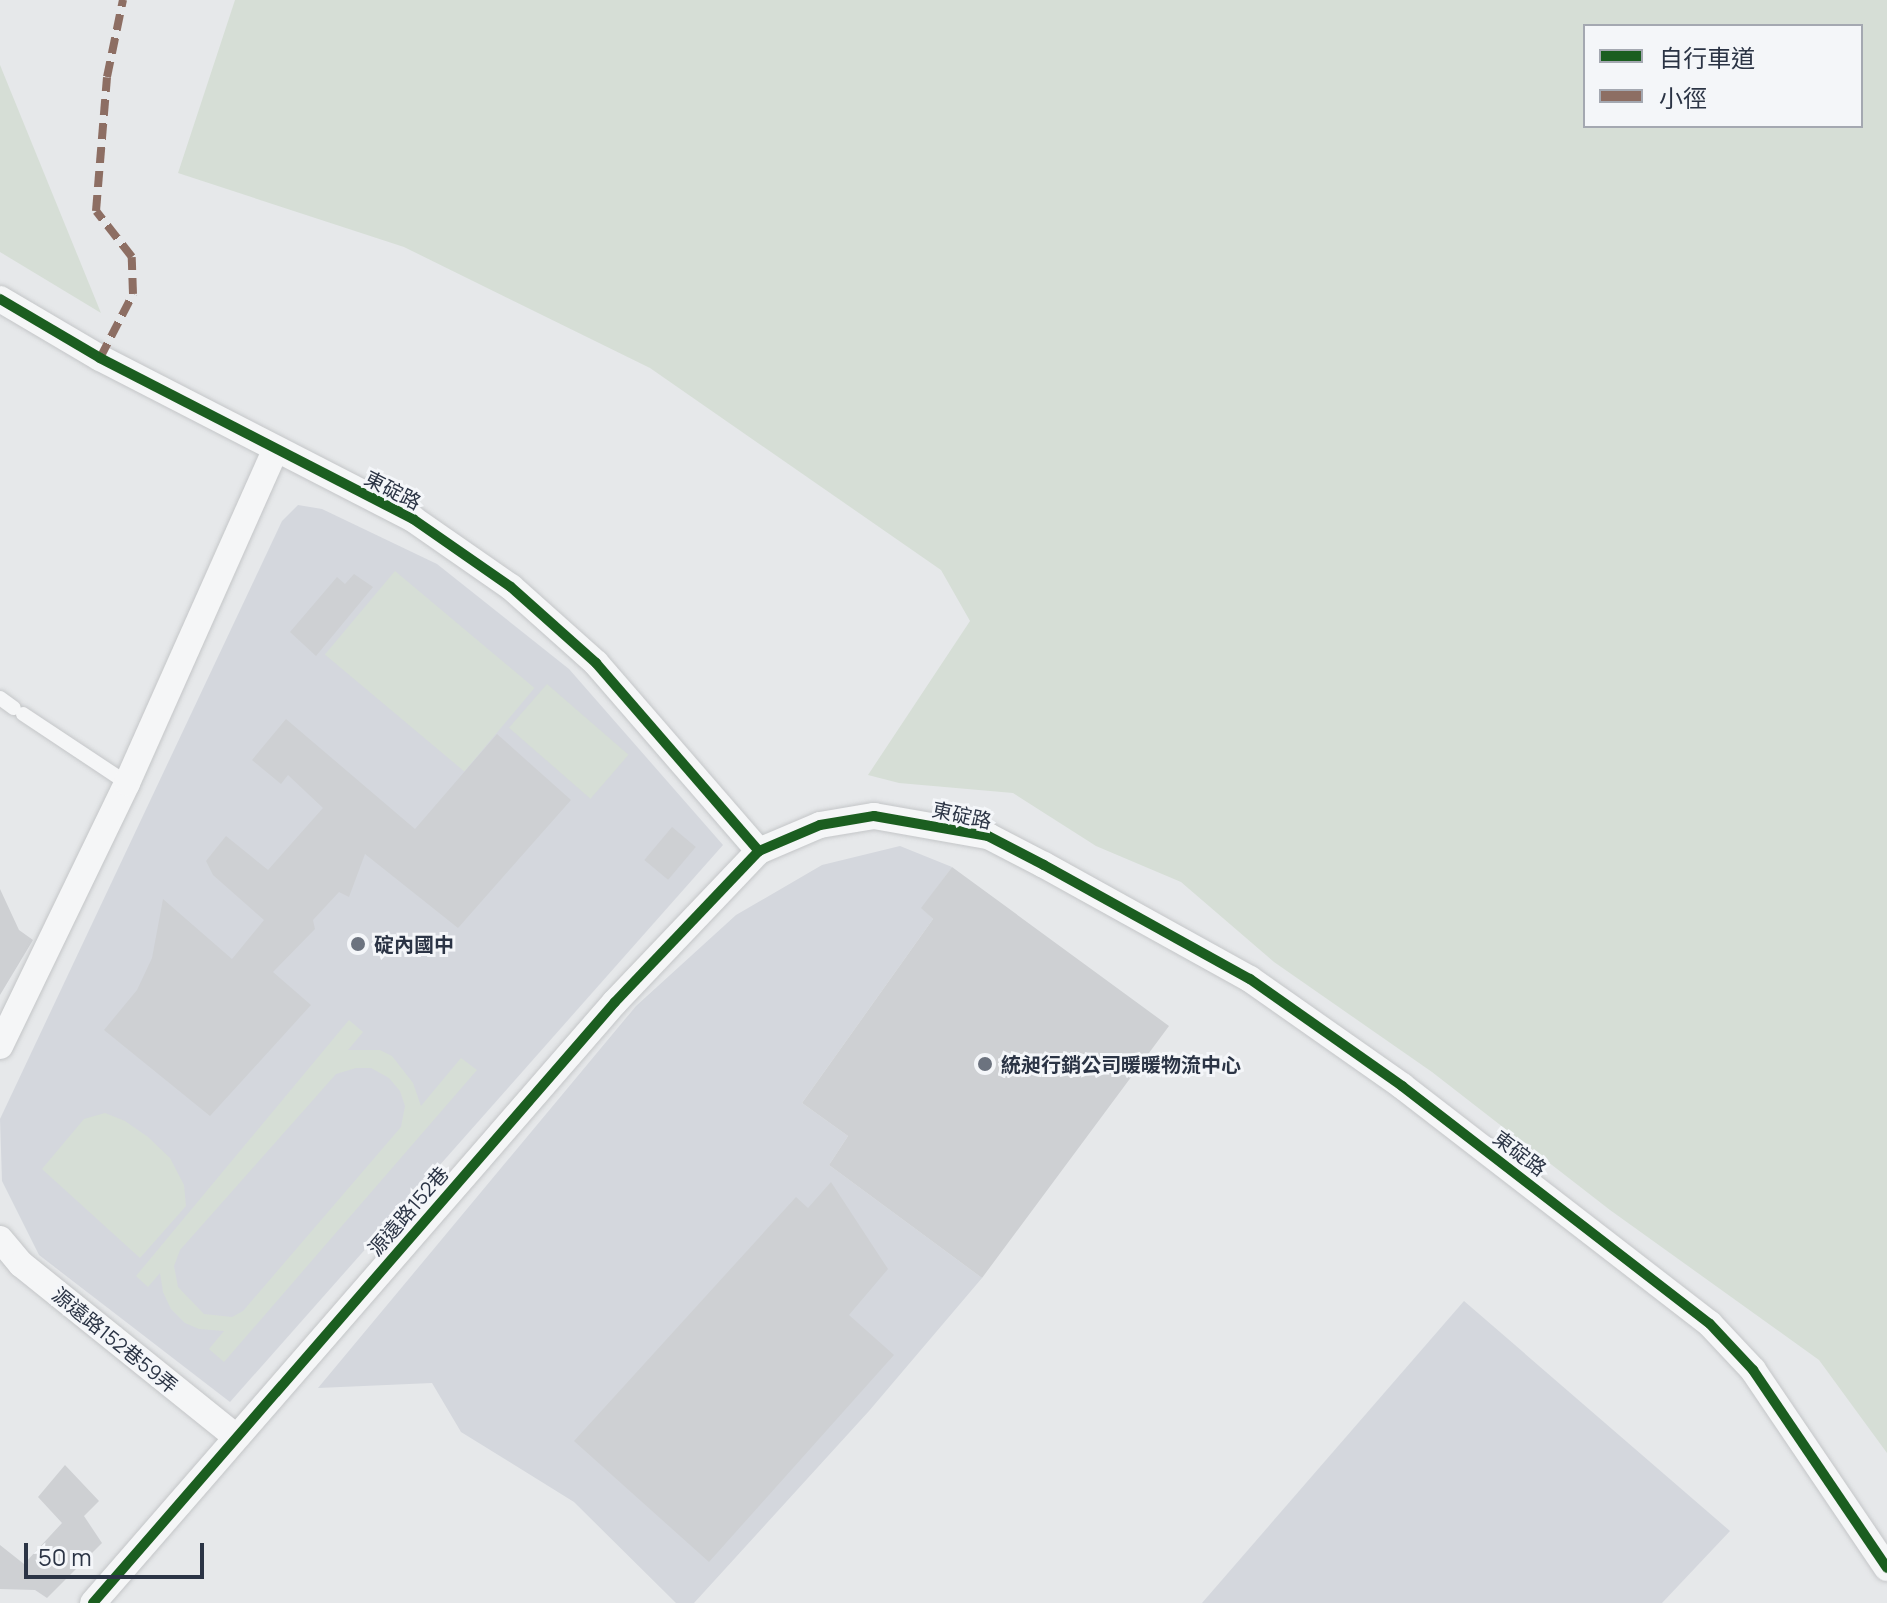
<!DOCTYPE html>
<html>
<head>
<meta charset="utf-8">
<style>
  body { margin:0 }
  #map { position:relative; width:1887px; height:1603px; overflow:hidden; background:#e6e8ea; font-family:Manrope,"Noto Sans TC",sans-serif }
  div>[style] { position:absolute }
  .built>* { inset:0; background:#d4d7dd }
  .green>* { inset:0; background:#d6ded6; transform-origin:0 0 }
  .building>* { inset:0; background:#ced0d3; transform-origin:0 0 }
  .roads { filter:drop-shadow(0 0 2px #c4c6c8) drop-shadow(0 0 2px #c4c6c8) }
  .service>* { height:14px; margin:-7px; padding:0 7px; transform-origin:7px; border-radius:7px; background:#f5f6f7 }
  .minor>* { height:26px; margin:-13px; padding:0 13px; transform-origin:13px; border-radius:13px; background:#f5f6f7 }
  .quiet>* { height:8px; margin-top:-4px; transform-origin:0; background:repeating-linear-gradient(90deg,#8d6e63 0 16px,transparent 0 24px) }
  .cycleway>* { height:10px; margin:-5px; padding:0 5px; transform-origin:5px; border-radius:5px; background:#1b5e20 }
  .dots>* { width:22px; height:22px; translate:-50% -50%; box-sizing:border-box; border:4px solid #f4f6f9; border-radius:50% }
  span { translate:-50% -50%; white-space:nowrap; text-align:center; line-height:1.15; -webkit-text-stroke:6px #f4f6f9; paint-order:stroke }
  .street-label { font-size:20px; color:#2b3445 }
  .poi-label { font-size:20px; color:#2b3445; font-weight:700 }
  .left { translate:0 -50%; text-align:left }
  .legend { position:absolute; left:1583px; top:24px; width:280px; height:104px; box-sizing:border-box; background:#f4f6f9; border:2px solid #a4a8b1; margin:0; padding:10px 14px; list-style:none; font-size:24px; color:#2b3445 }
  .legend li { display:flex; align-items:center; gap:16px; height:40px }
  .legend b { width:40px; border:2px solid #a4a8b1 }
  .scale { position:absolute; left:24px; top:1543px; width:180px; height:36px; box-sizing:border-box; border:4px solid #2b3445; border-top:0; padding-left:10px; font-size:24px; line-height:28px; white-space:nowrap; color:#2b3445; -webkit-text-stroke:6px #f4f6f9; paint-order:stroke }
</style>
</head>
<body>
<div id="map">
  <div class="built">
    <i style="clip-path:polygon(298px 505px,322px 509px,437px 564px,569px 669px,723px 845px,230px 1402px,39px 1255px,2px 1181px,0 1119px,282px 521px)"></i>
    <i style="clip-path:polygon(900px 846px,952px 867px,922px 908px,933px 919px,802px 1103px,848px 1136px,829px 1165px,982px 1278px,869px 1411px,694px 1603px,676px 1603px,574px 1502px,461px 1432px,432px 1383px,318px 1388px,636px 1006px,736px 915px,822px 865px)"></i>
    <i style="clip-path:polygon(1464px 1301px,1730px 1531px,1662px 1603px,1202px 1603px)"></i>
  </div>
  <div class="green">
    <i style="clip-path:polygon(evenodd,235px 0,1887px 0,1887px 1453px,1819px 1360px,1610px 1210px,1432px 1072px,1274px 962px,1181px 882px,1096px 846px,1013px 793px,899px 783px,868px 775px,970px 621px,941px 570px,650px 368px,404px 247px,178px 173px,235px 0,1585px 26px,1861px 26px,1861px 126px,1585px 126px,1585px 26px)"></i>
    <i style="clip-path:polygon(0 65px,101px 313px,0 252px)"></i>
    <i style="left:395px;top:571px;width:182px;height:109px;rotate:40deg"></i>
    <i style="left:547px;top:684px;width:108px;height:58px;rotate:41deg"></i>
    <i style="clip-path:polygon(evenodd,349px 1020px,363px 1032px,348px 1050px,380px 1050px,392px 1056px,413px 1083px,421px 1106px,461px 1058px,477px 1070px,224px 1362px,209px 1349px,224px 1331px,199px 1329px,185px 1323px,171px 1309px,163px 1292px,160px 1273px,148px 1287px,136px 1276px,349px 1020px,356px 1068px,371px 1068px,389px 1078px,400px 1091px,405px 1106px,401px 1127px,243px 1311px,232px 1317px,204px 1314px,178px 1287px,174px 1266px,180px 1250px,336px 1074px,356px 1068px)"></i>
    <i style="clip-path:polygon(105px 1113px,125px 1121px,148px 1137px,170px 1158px,184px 1185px,186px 1206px,140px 1258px,42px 1169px,84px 1119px)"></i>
  </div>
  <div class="building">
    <i style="clip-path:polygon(354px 574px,373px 587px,316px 656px,290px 632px,337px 577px,345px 584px)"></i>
    <i style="clip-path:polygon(286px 719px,415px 829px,497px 734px,571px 800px,458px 928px,365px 854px,349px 897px,339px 892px,313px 920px,315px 929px,273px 972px,311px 1005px,210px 1116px,104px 1030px,137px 990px,152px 958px,163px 899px,232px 959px,264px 920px,213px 875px,206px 861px,226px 836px,268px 870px,323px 808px,288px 775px,281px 784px,252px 760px)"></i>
    <i style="left:672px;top:827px;width:31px;height:43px;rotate:40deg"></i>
    <i style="clip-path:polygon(952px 867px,1169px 1026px,982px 1278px,829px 1165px,848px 1136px,802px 1103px,933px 919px,921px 908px)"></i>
    <i style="clip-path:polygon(0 889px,19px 930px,33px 940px,0 995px)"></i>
    <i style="clip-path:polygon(831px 1182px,888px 1269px,849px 1315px,894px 1355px,709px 1562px,574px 1441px,796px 1197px,808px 1208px)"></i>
    <i style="clip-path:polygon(65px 1465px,99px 1501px,84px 1516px,102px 1543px,47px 1598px,35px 1590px,0 1589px,0 1545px,24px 1564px,62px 1523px,38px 1497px)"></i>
  </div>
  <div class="roads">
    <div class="service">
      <i style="left:0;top:698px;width:17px;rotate:36deg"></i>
      <i style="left:23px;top:714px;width:125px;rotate:33.6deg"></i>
    </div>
    <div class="minor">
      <i style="left:0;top:299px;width:116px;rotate:30.5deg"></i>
      <i style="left:100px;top:358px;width:352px;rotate:27.2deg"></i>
      <i style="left:413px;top:519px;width:119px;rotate:34.8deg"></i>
      <i style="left:511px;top:587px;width:114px;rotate:41.8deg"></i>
      <i style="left:596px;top:663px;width:249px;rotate:49.1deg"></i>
      <i style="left:0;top:1046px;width:292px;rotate:-64.2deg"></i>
      <i style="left:127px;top:783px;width:363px;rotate:-66deg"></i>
      <i style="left:0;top:1239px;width:33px;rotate:50deg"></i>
      <i style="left:21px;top:1264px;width:275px;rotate:38.8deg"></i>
      <i style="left:93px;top:1603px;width:796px;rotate:-49.02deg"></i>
      <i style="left:615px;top:1002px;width:209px;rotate:-46.4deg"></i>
      <i style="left:759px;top:851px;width:66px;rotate:-23.1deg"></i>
      <i style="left:820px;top:825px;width:55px;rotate:-9.5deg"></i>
      <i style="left:874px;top:816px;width:116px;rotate:10deg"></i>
      <i style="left:988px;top:836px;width:63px;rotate:27.4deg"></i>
      <i style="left:1044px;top:865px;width:235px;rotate:29deg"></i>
      <i style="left:1250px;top:979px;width:186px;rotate:35.1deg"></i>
      <i style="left:1402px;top:1086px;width:389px;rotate:37.7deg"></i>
      <i style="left:1710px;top:1324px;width:63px;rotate:46.9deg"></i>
      <i style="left:1753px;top:1370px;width:239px;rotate:55.9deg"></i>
    </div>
  </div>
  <div class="quiet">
    <i style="left:100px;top:358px;width:72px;rotate:-62.7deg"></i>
    <i style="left:133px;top:294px;width:37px;rotate:-92deg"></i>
    <i style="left:132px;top:257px;width:58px;rotate:-128deg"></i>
    <i style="left:96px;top:211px;width:134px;rotate:-85.3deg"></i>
    <i style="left:107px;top:77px;width:79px;rotate:-78.3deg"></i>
  </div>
  <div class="cycleway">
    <i style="left:0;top:299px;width:116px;rotate:30.5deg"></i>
    <i style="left:100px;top:358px;width:352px;rotate:27.2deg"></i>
    <i style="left:413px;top:519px;width:119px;rotate:34.8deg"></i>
    <i style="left:511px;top:587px;width:114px;rotate:41.8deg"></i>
    <i style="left:596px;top:663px;width:249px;rotate:49.1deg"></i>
    <i style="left:93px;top:1603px;width:796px;rotate:-49.02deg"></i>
    <i style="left:615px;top:1002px;width:209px;rotate:-46.4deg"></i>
    <i style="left:759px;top:851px;width:66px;rotate:-23.1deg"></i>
    <i style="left:820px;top:825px;width:55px;rotate:-9.5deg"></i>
    <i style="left:874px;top:816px;width:116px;rotate:10deg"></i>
    <i style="left:988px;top:836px;width:63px;rotate:27.4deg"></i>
    <i style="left:1044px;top:865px;width:235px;rotate:29deg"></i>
    <i style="left:1250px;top:979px;width:186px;rotate:35.1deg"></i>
    <i style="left:1402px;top:1086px;width:389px;rotate:37.7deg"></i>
    <i style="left:1710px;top:1324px;width:63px;rotate:46.9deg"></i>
    <i style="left:1753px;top:1370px;width:239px;rotate:55.9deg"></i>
  </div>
  <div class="dots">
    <i style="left:358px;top:944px;background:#6c737f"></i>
    <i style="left:985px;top:1064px;background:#6c737f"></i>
  </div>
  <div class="street-label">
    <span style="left:393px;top:490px;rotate:27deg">東碇路</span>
    <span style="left:962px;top:815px;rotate:12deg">東碇路</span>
    <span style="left:1520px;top:1153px;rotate:37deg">東碇路</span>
    <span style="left:408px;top:1211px;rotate:-49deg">源遠路152巷</span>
    <span style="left:115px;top:1340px;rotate:39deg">源遠路152巷59弄</span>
  </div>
  <div class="poi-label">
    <span class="left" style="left:374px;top:944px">碇內國中</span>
    <span class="left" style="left:1001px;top:1064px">統昶行銷公司暖暖物流中心</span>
  </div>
  <ul class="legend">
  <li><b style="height:10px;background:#1b5e20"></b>自行車道</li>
  <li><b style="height:10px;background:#8d6e63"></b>小徑</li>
  </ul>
  <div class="scale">50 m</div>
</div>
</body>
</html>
